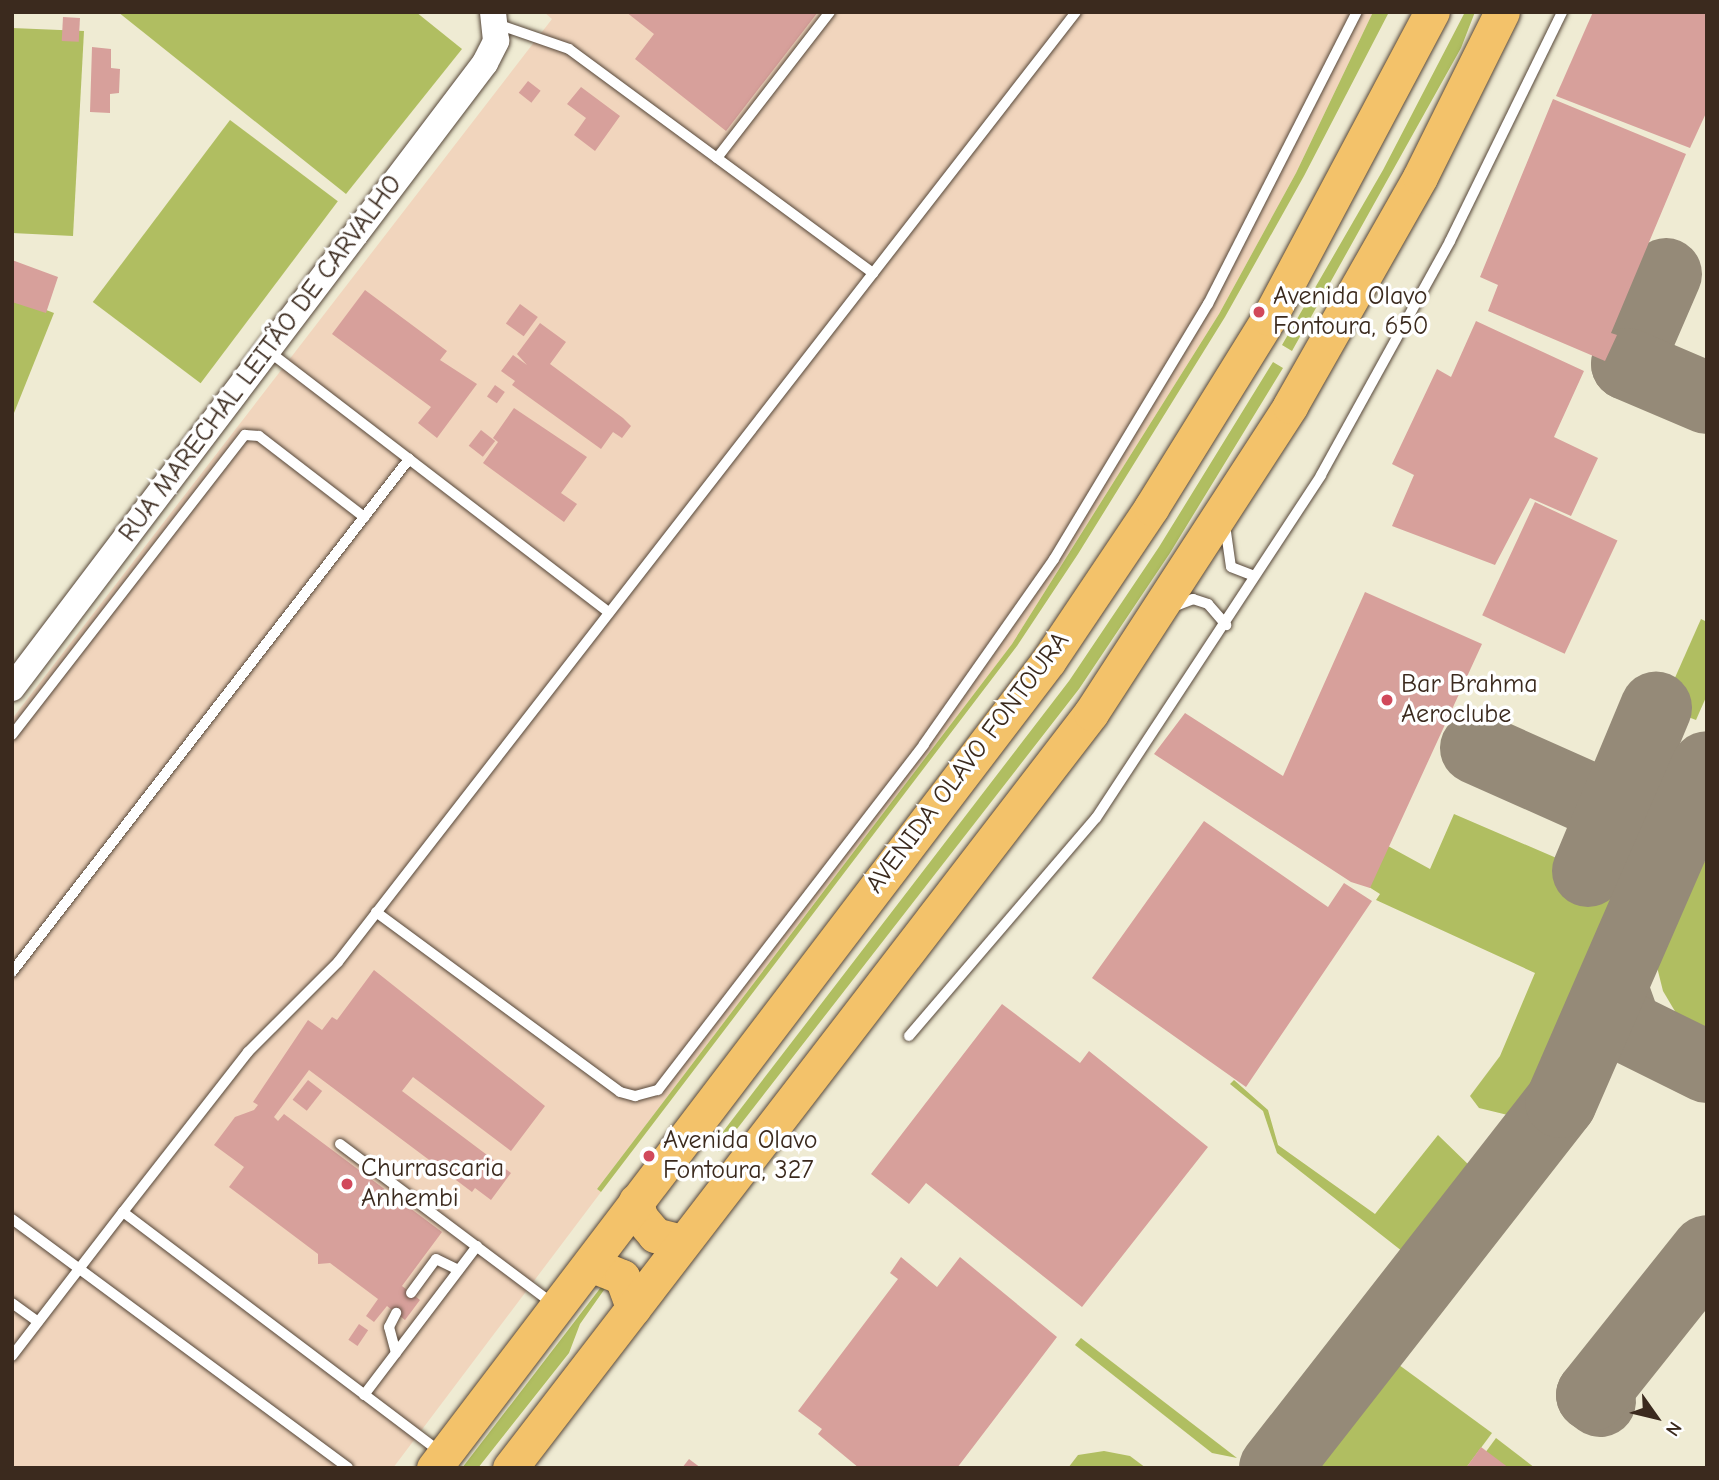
<!DOCTYPE html>
<html>
<head>
<meta charset="utf-8">
<style>
  body { margin:0 }
  #map { position:relative; width:1719px; height:1480px; overflow:hidden; background:#efebd3; font-family:"Comic Neue",sans-serif }
  div>[style] { position:absolute }
  .built>* { inset:0; background:#f1d5bd }
  .green>* { inset:0; background:#b0be61; transform-origin:0 0 }
  .taxiway>* { height:72px; margin:-36px; padding:0 36px; transform-origin:36px; border-radius:36px; background:#958a78 }
  .building>* { inset:0; background:#d7a09b; transform-origin:0 0 }
  .roads { filter:drop-shadow(0 0 2px #564739) drop-shadow(0 0 2px #564739) }
  .service>* { height:10px; margin:-5px; padding:0 5px; transform-origin:5px; border-radius:5px; background:#fff }
  .tertiary>* { height:26px; margin:-13px; padding:0 13px; transform-origin:13px; border-radius:13px; background:#fff }
  .primary>* { height:35px; margin:-17.5px; padding:0 17.5px; transform-origin:17.5px; border-radius:17.5px; background:#f3c26a }
  .dots>* { width:19px; height:19px; translate:-50% -50%; box-sizing:border-box; border:4px solid #fff; border-radius:50% }
  span { translate:-50% -50%; white-space:nowrap; text-align:center; line-height:1.15; -webkit-text-stroke:7px #fff; paint-order:stroke }
  .poi-label { font-size:26px; color:#3b2a1e }
  .left { translate:0 -50%; text-align:left }
  .street-label { font-size:26px; color:#3b2a1e }
  .frame { position:absolute; inset:0; border:14px solid #3b2a1e; pointer-events:none }
  .north { position:absolute; left:1621px; top:1382px; width:70px; height:70px; -webkit-text-stroke:5px #fff; paint-order:stroke; rotate:124deg; font-size:19px; font-weight:700; line-height:28px; text-align:center; color:#3b2a1e }
  .north::after { content:''; display:block; margin:auto; width:24px; height:32px; background:#3b2a1e; clip-path:polygon(50% 0,100% 100%,50% 72%,0 100%) }
</style>
</head>
<body>
<div id="map">
  <div class="built">
    <i style="clip-path:polygon(544px 12px,1373px 12px,1296px 173px,1219px 314px,1012px 644px,597px 1189px,601px 1192px,393px 1468px,12px 1468px,12px 719px,552px 19px)"></i>
  </div>
  <div class="green">
    <i style="clip-path:polygon(118px 12px,416px 12px,462px 49px,346px 194px)"></i>
    <i style="clip-path:polygon(1373px 12px,1389px 12px,1304px 176px,1225px 317px,1078px 554px,1017px 646px,601px 1192px,597px 1189px,1012px 644px,1219px 314px,1296px 173px)"></i>
    <i style="clip-path:polygon(1465px 12px,1475px 12px,1461px 48px,1292px 351px,1282px 345px,1383px 170px)"></i>
    <i style="clip-path:polygon(12px 28px,84px 31px,73px 236px,12px 233px)"></i>
    <i style="left:230px;top:120px;width:135px;height:228px;rotate:37deg"></i>
    <i style="clip-path:polygon(12px 297px,54px 313px,12px 418px)"></i>
    <i style="clip-path:polygon(1273px 362px,1283px 368px,1170px 553px,1079px 689px,719px 1152px,712px 1146px,1069px 681px,1159px 547px)"></i>
    <i style="clip-path:polygon(1701px 619px,1707px 622px,1707px 695px,1696px 720px,1662px 707px)"></i>
    <i style="clip-path:polygon(1454px 814px,1626px 888px,1546px 1074px,1516px 1117px,1479px 1108px,1470px 1096px,1500px 1056px,1535px 973px,1376px 900px,1380px 894px,1369px 887px,1388px 846px,1430px 869px)"></i>
    <i style="clip-path:polygon(1707px 860px,1707px 1034px,1676px 1013px,1663px 991px,1657px 967px,1694px 869px)"></i>
    <i style="clip-path:polygon(1234px 1080px,1268px 1110px,1278px 1145px,1375px 1214px,1438px 1135px,1473px 1169px,1407px 1255px,1277px 1153px,1263px 1111px,1230px 1084px)"></i>
    <i style="clip-path:polygon(608px 1278px,611px 1280px,580px 1324px,569px 1353px,478px 1468px,462px 1468px)"></i>
    <i style="clip-path:polygon(1081px 1338px,1237px 1458px,1212px 1453px,1075px 1345px)"></i>
    <i style="clip-path:polygon(1395px 1362px,1492px 1433px,1466px 1468px,1311px 1468px)"></i>
    <i style="clip-path:polygon(1496px 1438px,1535px 1468px,1474px 1468px)"></i>
    <i style="clip-path:polygon(1104px 1451px,1130px 1456px,1146px 1468px,1068px 1468px,1078px 1455px)"></i>
  </div>
  <div class="taxiway">
    <i style="left:1666px;top:274px;width:98px;rotate:113.4deg"></i>
    <i style="left:1627px;top:364px;width:87px;rotate:23deg"></i>
    <i style="left:1476px;top:748px;width:150px;rotate:24deg"></i>
    <i style="left:1588px;top:871px;width:177px;rotate:-67.4deg"></i>
    <i style="left:1612px;top:988px;width:41px;rotate:70.3deg"></i>
    <i style="left:1626px;top:1027px;width:90px;rotate:26.3deg"></i>
    <i style="left:1600px;top:1401px;width:10px;rotate:-143deg"></i>
    <i style="left:1592px;top:1395px;width:184px;rotate:-51.4deg"></i>
    <i style="left:1275px;top:1468px;width:464px;rotate:-52deg"></i>
    <i style="left:1561px;top:1102px;width:365px;rotate:-66.5deg"></i>
  </div>
  <div class="building">
    <i style="clip-path:polygon(626px 12px,818px 12px,726px 131px,635px 59px,654px 34px)"></i>
    <i style="clip-path:polygon(1593px 12px,1707px 12px,1707px 111px,1690px 148px,1556px 96px)"></i>
    <i style="left:63px;top:17px;width:17px;height:24px;rotate:3deg"></i>
    <i style="clip-path:polygon(92px 47px,111px 49px,111px 68px,120px 69px,119px 93px,110px 94px,110px 113px,90px 112px)"></i>
    <i style="left:528px;top:81px;width:16px;height:15px;rotate:38deg"></i>
    <i style="clip-path:polygon(581px 87px,620px 116px,595px 151px,574px 135px,586px 118px,567px 104px)"></i>
    <i style="clip-path:polygon(1553px 99px,1686px 154px,1611px 333px,1617px 335px,1605px 361px,1488px 311px,1498px 285px,1480px 277px)"></i>
    <i style="clip-path:polygon(12px 260px,58px 277px,46px 313px,12px 302px)"></i>
    <i style="clip-path:polygon(365px 290px,447px 351px,440px 360px,477px 384px,437px 438px,418px 423px,431px 407px,332px 334px)"></i>
    <i style="left:520px;top:304px;width:22px;height:24px;rotate:36deg"></i>
    <i style="clip-path:polygon(1476px 321px,1584px 371px,1554px 437px,1598px 458px,1571px 516px,1530px 498px,1495px 565px,1392px 526px,1414px 475px,1392px 464px,1437px 369px,1451px 377px)"></i>
    <i style="clip-path:polygon(540px 323px,566px 342px,550px 364px,623px 418px,631px 426px,622px 438px,613px 432px,601px 449px,512px 385px,515px 381px,501px 371px,513px 355px,527px 365px,517px 354px)"></i>
    <i style="left:495px;top:385px;width:12px;height:14px;rotate:35deg"></i>
    <i style="clip-path:polygon(514px 408px,587px 457px,561px 493px,577px 504px,564px 522px,483px 463px,498px 442px,493px 438px)"></i>
    <i style="left:481px;top:430px;width:18px;height:20px;rotate:38deg"></i>
    <i style="left:1535px;top:502px;width:91px;height:125px;rotate:25deg"></i>
    <i style="clip-path:polygon(1365px 592px,1482px 644px,1370px 888px,1351px 882px,1154px 754px,1185px 713px,1283px 776px)"></i>
    <i style="clip-path:polygon(1204px 821px,1328px 907px,1344px 883px,1372px 901px,1246px 1087px,1092px 978px)"></i>
    <i style="clip-path:polygon(374px 970px,545px 1106px,511px 1151px,413px 1077px,402px 1091px,511px 1173px,491px 1200px,475px 1188px,472px 1192px,309px 1070px,274px 1117px,278px 1121px,284px 1114px,442px 1232px,402px 1286px,420px 1300px,405px 1320px,387px 1306px,374px 1322px,366px 1316px,378px 1299px,330px 1263px,318px 1264px,318px 1254px,229px 1187px,244px 1167px,214px 1145px,235px 1117px,254px 1110px,258px 1105px,253px 1102px,308px 1020px,322px 1030px,332px 1017px,337px 1020px)"></i>
    <i style="clip-path:polygon(1002px 1004px,1080px 1063px,1089px 1051px,1208px 1147px,1082px 1307px,926px 1183px,909px 1204px,871px 1174px)"></i>
    <i style="left:308px;top:1080px;width:18px;height:25px;rotate:38deg"></i>
    <i style="clip-path:polygon(901px 1257px,937px 1287px,960px 1257px,1057px 1337px,957px 1468px,859px 1468px,818px 1434px,822px 1429px,798px 1411px,898px 1279px,890px 1273px)"></i>
    <i style="left:359px;top:1324px;width:11px;height:19px;rotate:34deg"></i>
    <i style="clip-path:polygon(1481px 1447px,1509px 1468px,1466px 1468px)"></i>
    <i style="clip-path:polygon(689px 1459px,701px 1468px,682px 1468px)"></i>
  </div>
  <div class="roads">
    <div class="service">
      <i style="left:497px;top:24px;width:76px;rotate:19.1deg"></i>
      <i style="left:569px;top:49px;width:378px;rotate:36.4deg"></i>
      <i style="left:717px;top:158px;width:185px;rotate:-52.3deg"></i>
      <i style="left:267px;top:350px;width:431px;rotate:37.5deg"></i>
      <i style="left:1225px;top:525px;width:42px;rotate:81.9deg"></i>
      <i style="left:1231px;top:567px;width:25px;rotate:21deg"></i>
      <i style="left:1170px;top:608px;width:25px;rotate:-21deg"></i>
      <i style="left:1193px;top:599px;width:16px;rotate:18deg"></i>
      <i style="left:1208px;top:604px;width:28px;rotate:49deg"></i>
      <i style="left:12px;top:735px;width:380px;rotate:-52.2deg"></i>
      <i style="left:245px;top:435px;width:14px;rotate:4deg"></i>
      <i style="left:259px;top:436px;width:133px;rotate:37.6deg"></i>
      <i style="left:376px;top:912px;width:303px;rotate:36.4deg"></i>
      <i style="left:620px;top:1092px;width:16px;rotate:15deg"></i>
      <i style="left:635px;top:1096px;width:24px;rotate:-15deg"></i>
      <i style="left:658px;top:1090px;width:436px;rotate:-52.4deg"></i>
      <i style="left:924px;top:744px;width:226px;rotate:-54.9deg"></i>
      <i style="left:1054px;top:559px;width:298px;rotate:-58.9deg"></i>
      <i style="left:1208px;top:304px;width:328px;rotate:-63deg"></i>
      <i style="left:12px;top:972px;width:649px;rotate:-52.26deg"></i>
      <i style="left:909px;top:1036px;width:287px;rotate:-49.4deg"></i>
      <i style="left:1096px;top:818px;width:410px;rotate:-56.7deg"></i>
      <i style="left:1321px;top:475px;width:267px;rotate:-61.1deg"></i>
      <i style="left:1450px;top:241px;width:255px;rotate:-63.9deg"></i>
      <i style="left:340px;top:1144px;width:265px;rotate:36.9deg"></i>
      <i style="left:12px;top:1219px;width:418px;rotate:36.5deg"></i>
      <i style="left:411px;top:1293px;width:42px;rotate:-53.7deg"></i>
      <i style="left:436px;top:1259px;width:25px;rotate:26deg"></i>
      <i style="left:12px;top:1303px;width:32px;rotate:36deg"></i>
      <i style="left:396px;top:1353px;width:27px;rotate:-105deg"></i>
      <i style="left:389px;top:1327px;width:16px;rotate:-63deg"></i>
      <i style="left:12px;top:1356px;width:182px;rotate:-52.4deg"></i>
      <i style="left:364px;top:1395px;width:187px;rotate:-52.8deg"></i>
      <i style="left:439px;top:1451px;width:396px;rotate:-142.9deg"></i>
      <i style="left:123px;top:1212px;width:203px;rotate:-52deg"></i>
      <i style="left:248px;top:1052px;width:127px;rotate:-45deg"></i>
      <i style="left:338px;top:962px;width:1203px;rotate:-52.16deg"></i>
    </div>
    <div class="tertiary">
      <i style="left:12px;top:688px;width:784px;rotate:-52.88deg"></i>
      <i style="left:485px;top:63px;width:25px;rotate:-63deg"></i>
      <i style="left:496px;top:41px;width:29px;rotate:-96deg"></i>
    </div>
    <div class="primary">
      <i style="left:636px;top:1201px;width:16px;rotate:76deg"></i>
      <i style="left:640px;top:1217px;width:23px;rotate:50deg"></i>
      <i style="left:655px;top:1235px;width:28px;rotate:15deg"></i>
      <i style="left:590px;top:1264px;width:35px;rotate:22deg"></i>
      <i style="left:622px;top:1277px;width:33px;rotate:70deg"></i>
      <i style="left:434px;top:1468px;width:1015px;rotate:-52.72deg"></i>
      <i style="left:1049px;top:660px;width:183px;rotate:-56.1deg"></i>
      <i style="left:1151px;top:508px;width:224px;rotate:-58.2deg"></i>
      <i style="left:1269px;top:318px;width:347px;rotate:-62deg"></i>
      <i style="left:510px;top:1468px;width:953px;rotate:-52.42deg"></i>
      <i style="left:1091px;top:713px;width:366px;rotate:-57deg"></i>
      <i style="left:1290px;top:406px;width:263px;rotate:-60.4deg"></i>
      <i style="left:1420px;top:177px;width:184px;rotate:-63.6deg"></i>
    </div>
  </div>
  <div class="dots">
    <i style="left:1259px;top:312px;background:#d1495b"></i>
    <i style="left:1387px;top:700px;background:#d1495b"></i>
    <i style="left:649px;top:1156px;background:#d1495b"></i>
    <i style="left:347px;top:1184px;background:#d1495b"></i>
  </div>
  <div class="poi-label">
    <span class="left" style="left:1273px;top:312px">Avenida Olavo<br>Fontoura, 650</span>
    <span class="left" style="left:1401px;top:700px">Bar Brahma<br>Aeroclube</span>
    <span class="left" style="left:663px;top:1156px">Avenida Olavo<br>Fontoura, 327</span>
    <span class="left" style="left:361px;top:1184px">Churrascaria<br>Anhembi</span>
  </div>
  <div class="street-label">
    <span style="left:261px;top:359px;rotate:-53deg">RUA MARECHAL LEITÃO DE CARVALHO</span>
    <span style="left:968px;top:763px;rotate:-53deg">AVENIDA OLAVO FONTOURA</span>
  </div>
  <div class="frame"></div>
  <div class="north">N</div>
</div>
</body>
</html>
